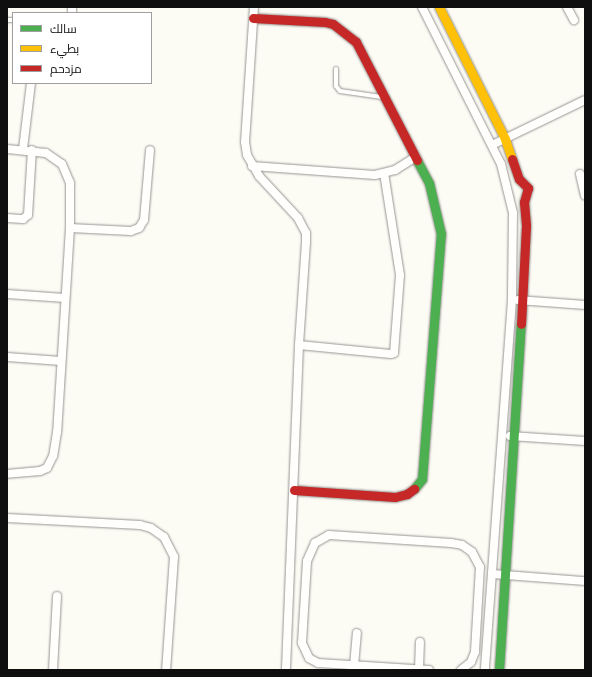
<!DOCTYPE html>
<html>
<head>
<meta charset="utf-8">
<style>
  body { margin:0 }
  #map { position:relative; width:592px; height:677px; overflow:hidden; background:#fcfbf4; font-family:"Playfair Display",Cairo,serif }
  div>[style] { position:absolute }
  .roads { filter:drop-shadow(0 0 1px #969592) drop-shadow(0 0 1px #969592) }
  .lane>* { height:4px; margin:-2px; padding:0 2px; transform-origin:2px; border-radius:2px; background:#fffefd }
  .street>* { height:8px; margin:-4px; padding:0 4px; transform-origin:4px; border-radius:4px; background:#fffefd }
  .fast>* { height:9px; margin:-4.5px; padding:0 4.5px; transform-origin:4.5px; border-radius:4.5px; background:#4caf50 }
  .slow>* { height:9px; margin:-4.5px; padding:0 4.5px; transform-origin:4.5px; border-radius:4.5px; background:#ffc107 }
  .jam>* { height:9px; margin:-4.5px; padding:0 4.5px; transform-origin:4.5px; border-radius:4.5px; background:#c62828 }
  span { translate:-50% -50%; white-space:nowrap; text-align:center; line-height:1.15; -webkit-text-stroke:4px #fff; paint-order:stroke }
  .frame { position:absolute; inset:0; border:8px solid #0f0f0f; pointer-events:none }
  .legend { position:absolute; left:12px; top:12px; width:140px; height:72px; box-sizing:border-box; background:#fff; border:1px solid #9f9f9f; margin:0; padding:5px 7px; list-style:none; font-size:12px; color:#0f0f0f }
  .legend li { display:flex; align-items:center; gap:8px; height:20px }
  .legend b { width:20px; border:1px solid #9f9f9f }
</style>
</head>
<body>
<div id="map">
  <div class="roads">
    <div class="lane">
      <i style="left:7px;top:20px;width:6px"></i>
      <i style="left:336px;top:69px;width:17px;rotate:90deg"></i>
      <i style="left:336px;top:86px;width:6px;rotate:51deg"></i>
      <i style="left:340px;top:91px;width:42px;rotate:8.1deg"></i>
    </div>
    <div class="street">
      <i style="left:254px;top:7px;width:135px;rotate:93.8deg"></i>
      <i style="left:245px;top:142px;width:13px;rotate:81deg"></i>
      <i style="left:247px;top:155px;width:24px;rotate:60deg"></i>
      <i style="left:259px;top:176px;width:57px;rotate:47.1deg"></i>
      <i style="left:298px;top:218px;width:17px;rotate:62deg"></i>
      <i style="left:306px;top:233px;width:9px;rotate:90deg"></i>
      <i style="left:306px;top:242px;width:103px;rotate:93.9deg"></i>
      <i style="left:299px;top:345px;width:325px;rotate:92.3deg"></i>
      <i style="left:422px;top:7px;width:176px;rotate:63.3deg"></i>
      <i style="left:501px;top:164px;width:50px;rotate:76.2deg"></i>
      <i style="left:513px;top:213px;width:87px;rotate:90.7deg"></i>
      <i style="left:512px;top:300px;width:371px;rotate:94.2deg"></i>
      <i style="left:567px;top:7px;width:15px;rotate:62deg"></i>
      <i style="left:72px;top:13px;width:6px;rotate:-90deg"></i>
      <i style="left:492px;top:145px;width:103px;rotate:-25.8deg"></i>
      <i style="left:7px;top:149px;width:39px;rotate:6deg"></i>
      <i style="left:46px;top:153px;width:19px;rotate:35deg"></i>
      <i style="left:62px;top:164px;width:21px;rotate:67deg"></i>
      <i style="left:70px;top:183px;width:45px;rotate:90deg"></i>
      <i style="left:70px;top:228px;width:204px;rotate:93.6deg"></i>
      <i style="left:57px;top:432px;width:24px;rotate:99deg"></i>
      <i style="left:53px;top:456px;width:13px;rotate:117deg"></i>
      <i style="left:47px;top:468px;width:8px;rotate:157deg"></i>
      <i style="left:40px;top:471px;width:33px;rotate:175deg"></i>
      <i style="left:23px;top:149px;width:66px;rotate:-83.1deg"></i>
      <i style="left:252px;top:166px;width:123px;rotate:4.2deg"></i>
      <i style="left:375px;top:175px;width:21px;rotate:-14deg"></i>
      <i style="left:395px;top:170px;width:25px;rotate:-32deg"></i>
      <i style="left:580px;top:174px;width:22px;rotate:77deg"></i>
      <i style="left:7px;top:218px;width:16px;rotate:4deg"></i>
      <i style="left:23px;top:219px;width:6px;rotate:-39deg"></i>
      <i style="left:28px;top:215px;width:65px;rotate:-86.5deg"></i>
      <i style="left:70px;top:228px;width:61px;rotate:2.8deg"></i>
      <i style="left:131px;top:231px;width:9px;rotate:-21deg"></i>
      <i style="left:139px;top:228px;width:9px;rotate:-58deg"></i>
      <i style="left:144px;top:220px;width:70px;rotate:-85.1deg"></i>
      <i style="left:7px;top:294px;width:58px;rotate:3.9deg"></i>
      <i style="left:518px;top:300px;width:67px;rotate:4.3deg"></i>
      <i style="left:299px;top:345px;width:92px;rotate:5.6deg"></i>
      <i style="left:391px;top:354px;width:3px;rotate:-18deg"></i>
      <i style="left:394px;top:353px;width:78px;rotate:-85.6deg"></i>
      <i style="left:400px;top:275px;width:103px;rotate:-98.9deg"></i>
      <i style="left:7px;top:357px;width:54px;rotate:4.2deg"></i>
      <i style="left:510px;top:436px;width:75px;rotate:3.8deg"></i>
      <i style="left:7px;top:518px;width:133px;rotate:3deg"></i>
      <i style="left:140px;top:525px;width:11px;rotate:15deg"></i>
      <i style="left:151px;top:528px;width:16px;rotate:35deg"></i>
      <i style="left:164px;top:537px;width:22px;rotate:63deg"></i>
      <i style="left:174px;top:557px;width:113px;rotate:94deg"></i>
      <i style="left:493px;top:574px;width:92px;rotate:4.4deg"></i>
      <i style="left:354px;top:666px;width:33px;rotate:-85deg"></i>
      <i style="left:419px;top:669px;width:27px;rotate:-88deg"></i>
      <i style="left:53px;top:670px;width:74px;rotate:-86.9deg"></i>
      <i style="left:429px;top:670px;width:111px;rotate:-176.4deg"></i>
      <i style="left:318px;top:663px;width:10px;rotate:-151deg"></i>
      <i style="left:309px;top:658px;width:17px;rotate:-115deg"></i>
      <i style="left:302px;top:643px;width:82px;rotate:-86.5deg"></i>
      <i style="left:307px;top:561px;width:20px;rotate:-66deg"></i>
      <i style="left:315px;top:543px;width:16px;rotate:-30deg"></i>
      <i style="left:329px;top:535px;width:122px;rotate:3.8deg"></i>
      <i style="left:451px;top:543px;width:11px;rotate:10deg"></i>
      <i style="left:462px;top:545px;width:12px;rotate:35deg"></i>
      <i style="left:472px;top:552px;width:17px;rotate:62deg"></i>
      <i style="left:480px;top:567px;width:85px;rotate:93.4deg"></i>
      <i style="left:475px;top:652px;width:11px;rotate:112deg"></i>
      <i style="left:471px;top:662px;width:13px;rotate:141deg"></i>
    </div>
    <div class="fast">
      <i style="left:414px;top:489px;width:13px;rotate:-51deg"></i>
      <i style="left:422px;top:479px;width:246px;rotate:-85.6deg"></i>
      <i style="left:441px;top:234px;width:52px;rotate:-103.2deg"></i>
      <i style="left:429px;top:183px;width:26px;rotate:-118deg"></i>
      <i style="left:499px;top:670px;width:347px;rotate:-86.4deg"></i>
    </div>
    <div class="slow">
      <i style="left:439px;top:7px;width:148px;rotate:63.4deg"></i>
      <i style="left:505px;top:139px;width:21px;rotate:71deg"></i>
    </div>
    <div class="jam">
      <i style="left:253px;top:18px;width:72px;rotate:3.2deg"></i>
      <i style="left:325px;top:22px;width:8px;rotate:14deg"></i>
      <i style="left:333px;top:24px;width:29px;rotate:38deg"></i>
      <i style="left:356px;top:42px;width:133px;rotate:62.7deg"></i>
      <i style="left:512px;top:159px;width:21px;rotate:71deg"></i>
      <i style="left:519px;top:179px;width:13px;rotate:45deg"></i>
      <i style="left:528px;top:188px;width:15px;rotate:106deg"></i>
      <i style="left:524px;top:202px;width:24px;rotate:85deg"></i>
      <i style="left:526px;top:226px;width:98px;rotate:92.9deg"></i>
      <i style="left:294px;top:490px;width:101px;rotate:4deg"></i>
      <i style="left:395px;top:497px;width:12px;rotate:-14deg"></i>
      <i style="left:407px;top:494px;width:9px;rotate:-36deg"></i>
    </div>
  </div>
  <div class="frame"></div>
  <ul class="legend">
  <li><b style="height:5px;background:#4caf50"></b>سالك</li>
  <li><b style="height:5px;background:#ffc107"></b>بطيء</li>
  <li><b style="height:5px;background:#c62828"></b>مزدحم</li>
  </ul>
</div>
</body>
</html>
